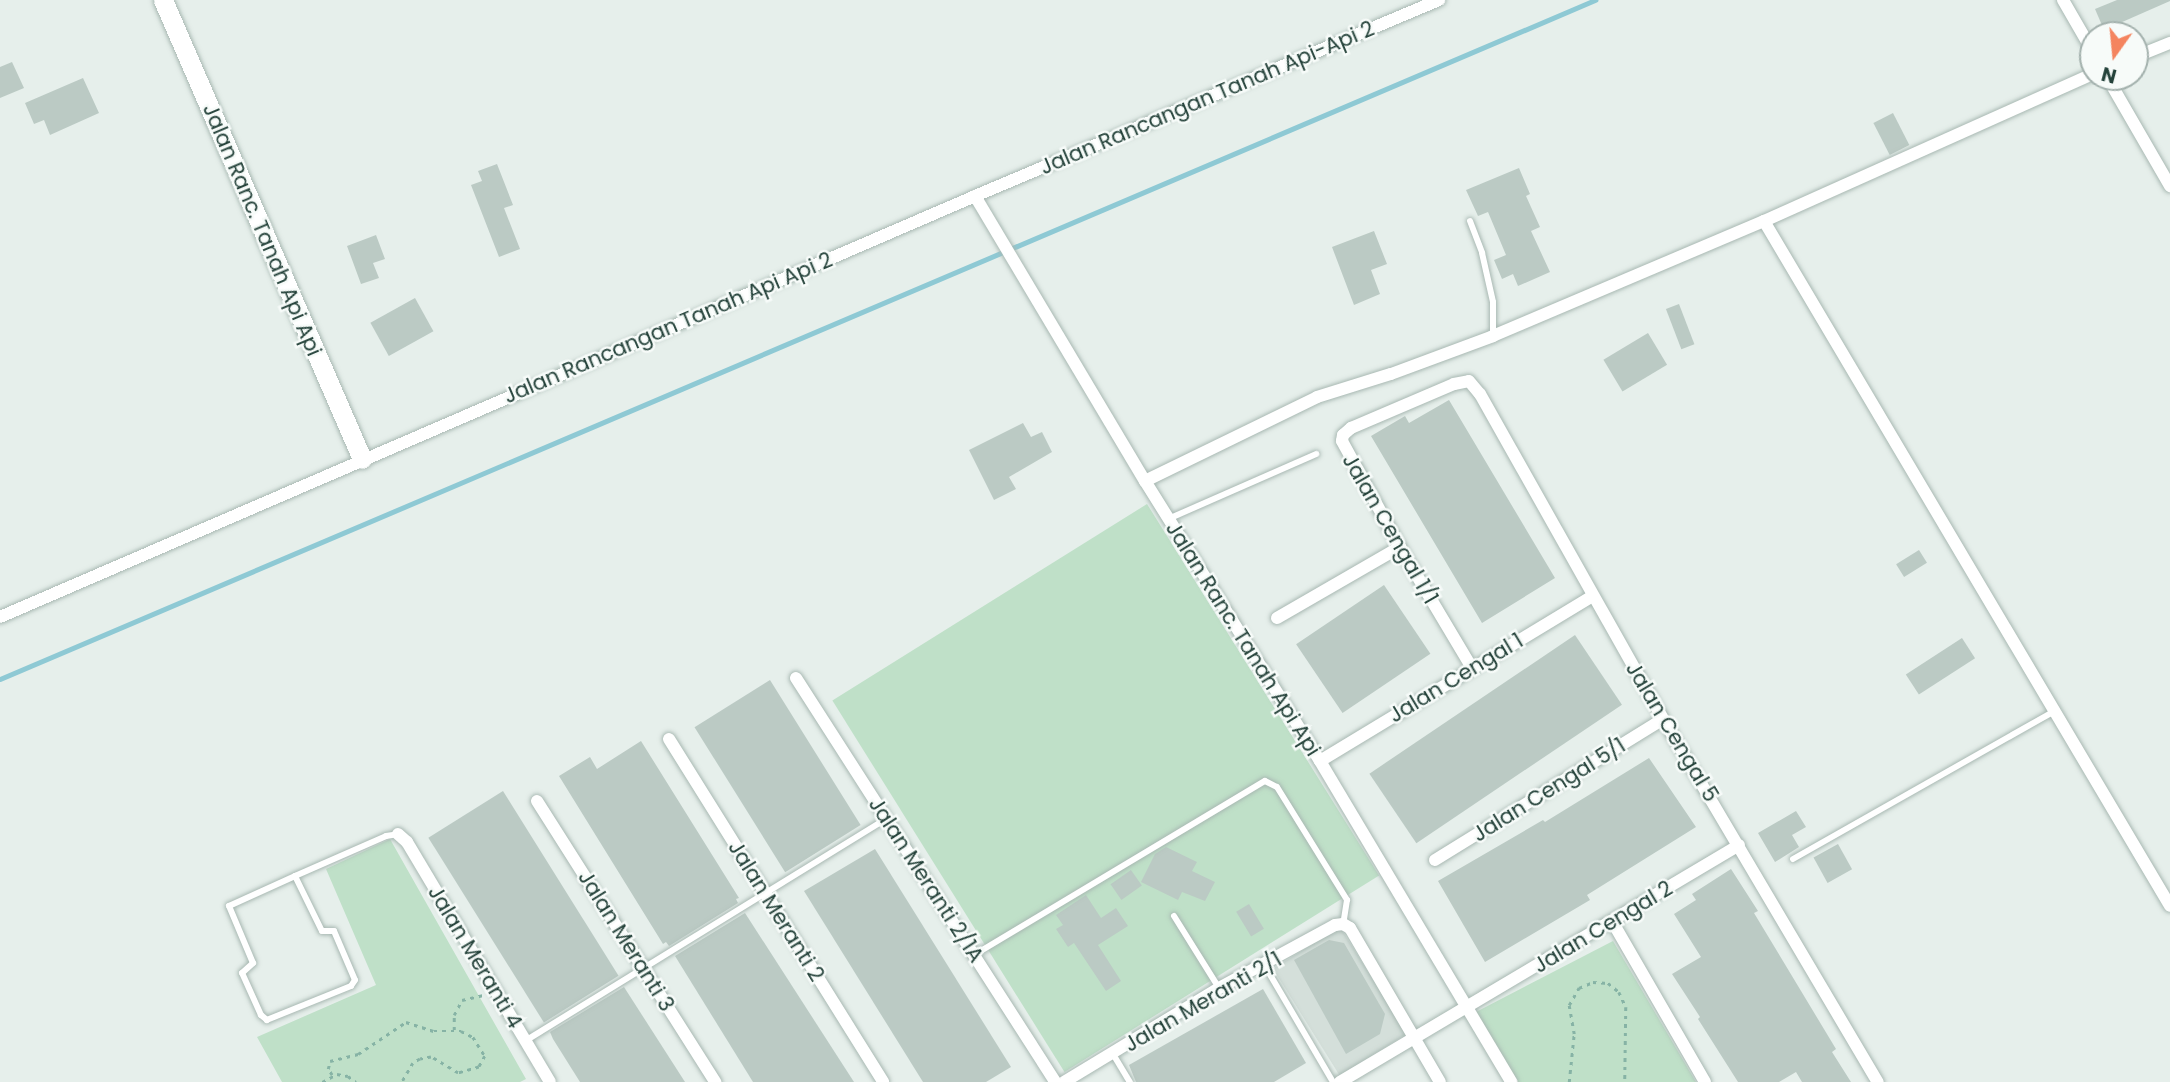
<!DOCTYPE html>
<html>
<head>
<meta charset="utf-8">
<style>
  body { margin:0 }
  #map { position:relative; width:2170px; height:1082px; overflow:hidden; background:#e6efeb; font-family:Poppins,sans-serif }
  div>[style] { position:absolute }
  .built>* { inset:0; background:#d4dfda; transform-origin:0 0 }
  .green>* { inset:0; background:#bfe0c8; transform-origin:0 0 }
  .stream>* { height:5px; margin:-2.5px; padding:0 2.5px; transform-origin:2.5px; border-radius:2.5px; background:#8ec9d4 }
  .building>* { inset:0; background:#bbcac4; transform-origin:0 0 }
  .path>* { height:2.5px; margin-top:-1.25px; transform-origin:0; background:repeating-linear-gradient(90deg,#86b3a5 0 3.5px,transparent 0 8.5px) }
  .roads { filter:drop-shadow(0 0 2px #a8b8b2) drop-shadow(0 0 2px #a8b8b2) }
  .lane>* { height:6px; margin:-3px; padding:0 3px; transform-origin:3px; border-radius:3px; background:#fff }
  .street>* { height:12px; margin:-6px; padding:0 6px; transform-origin:6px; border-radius:6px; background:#fff }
  .secondary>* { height:19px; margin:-9.5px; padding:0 9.5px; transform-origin:9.5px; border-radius:9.5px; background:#fff }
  span { translate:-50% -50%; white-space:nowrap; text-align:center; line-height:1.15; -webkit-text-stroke:5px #f7fbf9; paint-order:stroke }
  .street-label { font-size:21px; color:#24423a }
  .north { position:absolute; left:2079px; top:21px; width:70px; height:70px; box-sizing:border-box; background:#f7fbf9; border:2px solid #a3b1ad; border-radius:50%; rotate:195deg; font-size:19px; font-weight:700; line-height:28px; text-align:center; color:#24423a }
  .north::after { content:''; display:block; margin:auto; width:24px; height:32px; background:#f4845f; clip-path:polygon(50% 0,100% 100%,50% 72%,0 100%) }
</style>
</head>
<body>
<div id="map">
  <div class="built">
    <i style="left:1340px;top:927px;width:126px;height:79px;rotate:58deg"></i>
  </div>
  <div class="green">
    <i style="left:1147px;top:504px;width:438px;height:371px;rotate:58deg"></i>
    <i style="clip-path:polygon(390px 839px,526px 1079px,520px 1082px,282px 1082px,257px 1037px,376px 985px,326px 869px)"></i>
    <i style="clip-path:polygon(1613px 941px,1696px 1082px,1518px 1082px,1476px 1012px)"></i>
  </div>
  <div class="stream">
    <i style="left:0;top:679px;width:1734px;rotate:-23.06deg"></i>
  </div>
  <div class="building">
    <i style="clip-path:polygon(2117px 0,2170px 0,2170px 1px,2104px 30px,2095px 9px)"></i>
    <i style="clip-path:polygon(12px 62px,24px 88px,0 98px,0 67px)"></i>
    <i style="clip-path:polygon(83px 78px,99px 113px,50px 135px,44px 120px,34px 124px,25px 103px)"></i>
    <i style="left:1893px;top:113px;width:36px;height:22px;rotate:63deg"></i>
    <i style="clip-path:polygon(497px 164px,513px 205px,504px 208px,520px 249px,499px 257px,471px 185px,482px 181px,478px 171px)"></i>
    <i style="clip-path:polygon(1519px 168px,1530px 194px,1526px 196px,1540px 227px,1531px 231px,1550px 272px,1518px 286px,1513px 274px,1502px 279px,1494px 260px,1506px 255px,1488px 212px,1478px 216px,1466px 190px)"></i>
    <i style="clip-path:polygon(1374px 231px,1387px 264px,1371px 270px,1380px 294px,1354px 305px,1332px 247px)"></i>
    <i style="clip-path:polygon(376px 235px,385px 259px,373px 263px,379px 278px,361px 284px,347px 246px)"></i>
    <i style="left:415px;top:298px;width:38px;height:51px;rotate:61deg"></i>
    <i style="left:1679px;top:304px;width:43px;height:14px;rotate:69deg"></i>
    <i style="left:1648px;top:333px;width:37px;height:52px;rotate:59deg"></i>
    <i style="clip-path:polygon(1449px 400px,1555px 578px,1482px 623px,1371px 436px,1405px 416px,1409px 423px)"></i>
    <i style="clip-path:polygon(1023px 423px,1031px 437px,1042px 432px,1052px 452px,1009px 477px,1016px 489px,994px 500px,969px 450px)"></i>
    <i style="left:1919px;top:550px;width:15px;height:27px;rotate:58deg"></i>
    <i style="left:1384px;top:585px;width:83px;height:106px;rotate:56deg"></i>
    <i style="left:1575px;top:635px;width:84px;height:248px;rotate:56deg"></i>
    <i style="left:1962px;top:638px;width:24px;height:67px;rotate:57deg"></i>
    <i style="left:770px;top:680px;width:171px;height:89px;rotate:58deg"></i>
    <i style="clip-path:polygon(641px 741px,739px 898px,736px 899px,738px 903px,669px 946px,666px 942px,663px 944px,559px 776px,590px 757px,597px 769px)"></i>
    <i style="clip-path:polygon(1649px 758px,1696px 827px,1587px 895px,1590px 900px,1485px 962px,1438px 881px,1543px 820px,1545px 822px)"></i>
    <i style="left:503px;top:791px;width:218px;height:88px;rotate:58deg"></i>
    <i style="clip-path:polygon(1796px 811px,1806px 827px,1792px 835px,1799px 847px,1775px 862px,1758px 833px)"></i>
    <i style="left:1838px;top:844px;width:29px;height:28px;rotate:61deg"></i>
    <i style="clip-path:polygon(1166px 847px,1197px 862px,1192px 871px,1215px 882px,1205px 901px,1182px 892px,1178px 900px,1141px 882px,1155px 854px)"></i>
    <i style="clip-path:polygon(875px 849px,1011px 1067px,986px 1082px,923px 1082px,804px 891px)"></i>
    <i style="clip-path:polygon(1731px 869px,1758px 911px,1754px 913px,1836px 1049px,1832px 1052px,1851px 1082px,1802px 1082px,1796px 1072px,1779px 1082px,1738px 1082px,1698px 1019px,1700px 1017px,1672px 974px,1701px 957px,1674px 914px,1696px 900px,1692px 894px)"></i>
    <i style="left:1131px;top:870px;width:19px;height:25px;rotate:55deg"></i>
    <i style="clip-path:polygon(1086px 895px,1101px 918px,1116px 908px,1128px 926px,1098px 945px,1121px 981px,1106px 991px,1074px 943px,1068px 947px,1056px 929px,1063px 925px,1056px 915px)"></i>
    <i style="left:1249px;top:904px;width:29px;height:15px;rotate:59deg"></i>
    <i style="clip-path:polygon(745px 913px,854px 1082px,753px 1082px,675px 956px)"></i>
    <i style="clip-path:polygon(1329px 940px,1344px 943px,1385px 1014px,1380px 1034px,1346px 1054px,1294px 960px)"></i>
    <i style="clip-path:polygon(624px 987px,685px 1082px,580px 1082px,553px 1039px,550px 1032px)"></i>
    <i style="clip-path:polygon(1263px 989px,1306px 1063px,1274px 1082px,1136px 1082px,1129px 1065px)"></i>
  </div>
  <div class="path">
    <i style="left:454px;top:1030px;width:15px;rotate:-90deg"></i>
    <i style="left:454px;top:1015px;width:17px;rotate:-62deg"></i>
    <i style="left:462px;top:1000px;width:22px;rotate:-13deg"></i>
    <i style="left:332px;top:1075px;width:7px;rotate:-124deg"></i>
    <i style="left:328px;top:1069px;width:8px;rotate:-76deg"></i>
    <i style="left:330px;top:1061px;width:29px;rotate:-14deg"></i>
    <i style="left:358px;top:1054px;width:58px;rotate:-33.7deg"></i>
    <i style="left:406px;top:1022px;width:29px;rotate:18deg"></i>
    <i style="left:434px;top:1031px;width:27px"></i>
    <i style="left:461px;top:1031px;width:13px;rotate:27deg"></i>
    <i style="left:473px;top:1037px;width:22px;rotate:58deg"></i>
    <i style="left:485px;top:1056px;width:13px;rotate:119deg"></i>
    <i style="left:479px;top:1067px;width:22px;rotate:164deg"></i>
    <i style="left:458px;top:1073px;width:31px;rotate:-149deg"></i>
    <i style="left:431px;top:1057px;width:11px;rotate:170deg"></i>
    <i style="left:420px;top:1059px;width:8px;rotate:150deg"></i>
    <i style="left:413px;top:1063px;width:22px;rotate:120deg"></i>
    <i style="left:322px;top:1082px;width:17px;rotate:-28deg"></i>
    <i style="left:337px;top:1074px;width:11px;rotate:10deg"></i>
    <i style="left:348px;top:1076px;width:10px;rotate:37deg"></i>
    <i style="left:1569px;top:1082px;width:48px;rotate:-84.1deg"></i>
    <i style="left:1574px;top:1034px;width:29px;rotate:-100deg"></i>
    <i style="left:1569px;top:1005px;width:20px;rotate:-60deg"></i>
    <i style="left:1579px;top:988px;width:15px;rotate:-23deg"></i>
    <i style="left:1593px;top:982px;width:15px;rotate:4deg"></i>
    <i style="left:1608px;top:983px;width:14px;rotate:39deg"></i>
    <i style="left:1619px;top:992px;width:17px;rotate:65deg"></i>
    <i style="left:1626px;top:1007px;width:75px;rotate:90.8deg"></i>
  </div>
  <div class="roads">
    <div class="lane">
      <i style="left:1470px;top:221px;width:34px;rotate:69deg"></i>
      <i style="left:1482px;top:253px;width:50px;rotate:77.3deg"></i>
      <i style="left:1493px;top:302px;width:34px;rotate:90deg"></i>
      <i style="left:1168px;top:519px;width:162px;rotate:-23.7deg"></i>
      <i style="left:1793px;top:859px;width:301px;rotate:-29.5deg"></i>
      <i style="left:295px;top:876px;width:61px;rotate:63.9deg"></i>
      <i style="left:322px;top:931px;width:12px"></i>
      <i style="left:334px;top:931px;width:53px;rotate:66.8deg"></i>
      <i style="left:355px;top:980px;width:7px;rotate:124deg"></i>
      <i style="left:351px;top:986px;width:91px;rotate:158deg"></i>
      <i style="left:267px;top:1020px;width:8px;rotate:-140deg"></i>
      <i style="left:261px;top:1015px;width:46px;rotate:-114.3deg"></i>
      <i style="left:242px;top:973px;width:15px;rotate:-42deg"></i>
      <i style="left:253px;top:963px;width:62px;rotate:-112.8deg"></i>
      <i style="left:229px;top:906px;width:72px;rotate:-24.4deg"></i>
      <i style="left:295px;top:876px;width:99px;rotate:-23.7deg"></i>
      <i style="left:386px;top:836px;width:12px;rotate:-9deg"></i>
      <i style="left:1174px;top:916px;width:85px;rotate:58deg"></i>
      <i style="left:974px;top:955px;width:339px;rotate:-30.9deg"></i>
      <i style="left:1265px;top:781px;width:13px;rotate:27deg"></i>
      <i style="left:1277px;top:787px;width:133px;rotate:58.2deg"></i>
      <i style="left:1347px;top:900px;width:24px;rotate:99deg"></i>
      <i style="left:1265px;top:966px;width:134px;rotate:59.6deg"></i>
      <i style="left:525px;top:1041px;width:424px;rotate:-31.6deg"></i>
      <i style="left:1113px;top:1054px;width:33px;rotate:59deg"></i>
    </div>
    <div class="street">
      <i style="left:2063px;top:0;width:60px;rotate:60deg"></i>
      <i style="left:2135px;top:57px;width:38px;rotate:-22deg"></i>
      <i style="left:2107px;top:77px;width:126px;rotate:60deg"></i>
      <i style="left:975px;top:196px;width:332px;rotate:59.2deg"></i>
      <i style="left:1145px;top:481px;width:330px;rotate:58deg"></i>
      <i style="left:1320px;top:761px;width:374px;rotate:59.2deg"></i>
      <i style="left:1764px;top:221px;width:796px;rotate:59.34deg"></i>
      <i style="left:1145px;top:481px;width:191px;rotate:-26deg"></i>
      <i style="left:1317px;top:397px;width:77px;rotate:-17.3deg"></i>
      <i style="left:1391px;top:374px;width:109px;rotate:-20.4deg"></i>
      <i style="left:1493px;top:336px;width:294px;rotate:-23deg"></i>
      <i style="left:1764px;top:221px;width:360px;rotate:-24.1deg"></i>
      <i style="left:0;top:617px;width:1062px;rotate:-23.35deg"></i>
      <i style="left:975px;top:196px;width:504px;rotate:-22.9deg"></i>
      <i style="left:1277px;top:618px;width:142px;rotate:-30deg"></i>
      <i style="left:1472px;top:668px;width:141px;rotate:-120.8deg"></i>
      <i style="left:1400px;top:547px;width:121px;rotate:-118.7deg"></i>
      <i style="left:1342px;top:441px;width:6px;rotate:-81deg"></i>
      <i style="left:1343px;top:435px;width:11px;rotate:-41deg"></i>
      <i style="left:1351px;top:428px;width:112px;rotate:-23.1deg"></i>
      <i style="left:1454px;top:384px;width:15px;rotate:-11deg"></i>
      <i style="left:1469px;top:381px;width:17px;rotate:50deg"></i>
      <i style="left:1480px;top:394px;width:373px;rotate:60.6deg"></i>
      <i style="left:1663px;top:719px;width:422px;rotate:59.4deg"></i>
      <i style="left:796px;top:678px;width:480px;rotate:57.3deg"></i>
      <i style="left:669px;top:739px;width:404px;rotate:58deg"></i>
      <i style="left:1320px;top:761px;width:318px;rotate:-31.2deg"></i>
      <i style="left:537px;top:801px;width:333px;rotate:57.6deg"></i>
      <i style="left:398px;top:834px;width:12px;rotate:42deg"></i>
      <i style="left:407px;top:842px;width:279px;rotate:59.2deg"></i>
      <i style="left:1435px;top:860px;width:268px;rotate:-31.7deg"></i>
      <i style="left:1612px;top:921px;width:186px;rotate:60deg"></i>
      <i style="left:1064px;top:1082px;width:181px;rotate:-31.2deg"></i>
      <i style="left:1219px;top:988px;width:132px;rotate:-28.5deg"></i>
      <i style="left:1335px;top:925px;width:8px;rotate:-7deg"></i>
      <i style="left:1343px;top:924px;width:8px;rotate:30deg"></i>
      <i style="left:1350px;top:928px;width:178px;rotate:59.7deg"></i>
      <i style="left:1340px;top:1082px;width:464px;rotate:-30.7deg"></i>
    </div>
    <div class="secondary">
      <i style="left:163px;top:0;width:500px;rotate:66.56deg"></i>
    </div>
  </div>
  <div class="street-label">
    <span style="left:1207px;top:98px;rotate:-23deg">Jalan Rancangan Tanah Api-Api 2</span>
    <span style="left:262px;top:230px;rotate:67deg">Jalan Ranc. Tanah Api Api</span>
    <span style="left:668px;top:328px;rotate:-23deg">Jalan Rancangan Tanah Api Api 2</span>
    <span style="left:1390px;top:529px;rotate:60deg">Jalan Cengal 1/1</span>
    <span style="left:1243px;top:639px;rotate:58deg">Jalan Ranc. Tanah Api Api</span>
    <span style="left:1456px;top:678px;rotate:-31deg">Jalan Cengal 1</span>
    <span style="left:1672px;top:732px;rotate:59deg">Jalan Cengal 5</span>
    <span style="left:1549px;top:790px;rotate:-32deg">Jalan Cengal 5/1</span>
    <span style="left:926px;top:880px;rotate:57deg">Jalan Meranti 2/1A</span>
    <span style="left:776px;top:911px;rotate:58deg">Jalan Meranti 2</span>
    <span style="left:1603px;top:927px;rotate:-31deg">Jalan Cengal 2</span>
    <span style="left:626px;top:941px;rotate:58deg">Jalan Meranti 3</span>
    <span style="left:475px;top:957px;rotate:59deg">Jalan Meranti 4</span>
    <span style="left:1203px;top:1002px;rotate:-30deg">Jalan Meranti 2/1</span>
  </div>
  <div class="north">N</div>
</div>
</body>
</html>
